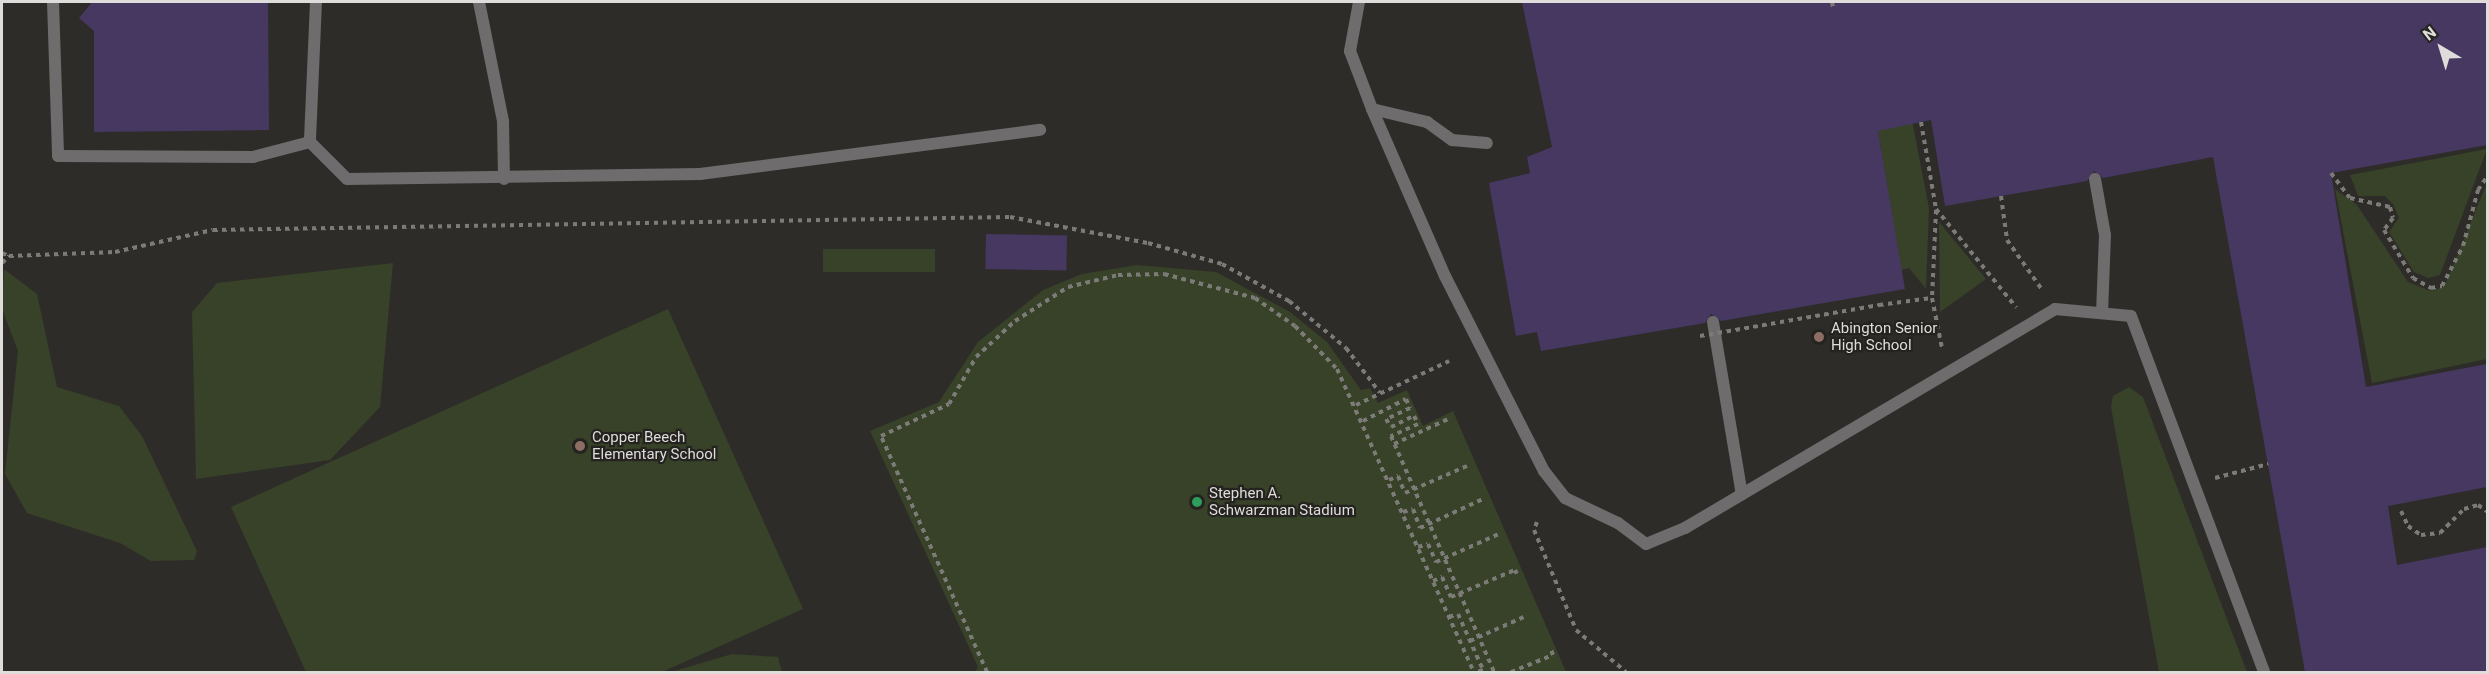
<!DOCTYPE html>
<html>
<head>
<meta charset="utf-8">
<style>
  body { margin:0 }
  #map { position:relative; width:2489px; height:674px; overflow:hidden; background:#2e2c29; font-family:Roboto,sans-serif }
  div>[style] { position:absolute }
  .green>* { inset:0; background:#374228; transform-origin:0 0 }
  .building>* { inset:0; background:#463861; transform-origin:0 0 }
  .path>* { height:4px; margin-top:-2px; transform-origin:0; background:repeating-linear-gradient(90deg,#7c7b78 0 4.5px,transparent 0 9px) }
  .lane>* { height:12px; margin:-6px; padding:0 6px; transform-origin:6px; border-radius:6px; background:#6e6c6c }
  .path-bridge>* { height:4px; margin-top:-2px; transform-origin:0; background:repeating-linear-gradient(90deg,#7c7b78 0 4.5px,transparent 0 9px) }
  .dots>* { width:16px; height:16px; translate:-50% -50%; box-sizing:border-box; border:3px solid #242320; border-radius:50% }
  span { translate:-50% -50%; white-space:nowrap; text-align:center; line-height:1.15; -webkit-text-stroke:4.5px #242320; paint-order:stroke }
  .poi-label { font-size:15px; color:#dedddb }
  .left { translate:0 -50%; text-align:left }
  .frame { position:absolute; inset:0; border:3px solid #dedddb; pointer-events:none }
  .north { position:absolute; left:2411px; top:18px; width:60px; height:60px; -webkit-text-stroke:4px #242320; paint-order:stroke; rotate:322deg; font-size:16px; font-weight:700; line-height:24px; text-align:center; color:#dedddb }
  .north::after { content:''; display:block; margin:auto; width:21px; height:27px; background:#dedddb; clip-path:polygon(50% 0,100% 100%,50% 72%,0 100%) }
</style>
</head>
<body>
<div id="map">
  <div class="green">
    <i style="clip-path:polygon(1906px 89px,1929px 208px,1926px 289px,1909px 268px,1901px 270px,1872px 95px)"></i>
    <i style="clip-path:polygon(2487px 149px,2440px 275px,2428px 278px,2414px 272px,2389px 232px,2399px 218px,2393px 204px,2385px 196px,2358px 196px,2350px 175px)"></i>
    <i style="clip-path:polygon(2487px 183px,2487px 359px,2372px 383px,2335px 189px,2357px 205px,2408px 282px,2430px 291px,2444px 287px)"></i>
    <i style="clip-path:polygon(1939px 222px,1986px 279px,1940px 312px)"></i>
    <i style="left:935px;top:249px;width:23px;height:112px;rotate:90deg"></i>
    <i style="clip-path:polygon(393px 263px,380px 407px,330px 460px,196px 479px,192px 312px,217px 283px)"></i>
    <i style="clip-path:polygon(1137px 265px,1216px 272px,1290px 312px,1327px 342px,1361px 390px,1370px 388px,1378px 403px,1407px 390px,1423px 426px,1453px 411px,1566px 672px,975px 672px,978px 667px,870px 431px,939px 402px,978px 342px,1043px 290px,1082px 274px)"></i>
    <i style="clip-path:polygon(4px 269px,37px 294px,57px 387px,119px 406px,142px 436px,197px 551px,194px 560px,151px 561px,120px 543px,27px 513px,5px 474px,18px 351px,2px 309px)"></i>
    <i style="clip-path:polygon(668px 309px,803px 609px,662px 672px,306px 672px,231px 507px)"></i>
    <i style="clip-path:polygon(2129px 387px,2143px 397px,2247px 672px,2159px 672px,2111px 407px,2113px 396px)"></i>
    <i style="clip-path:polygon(732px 654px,778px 657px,782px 672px,671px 672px)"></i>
  </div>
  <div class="building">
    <i style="clip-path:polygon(92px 2px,268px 2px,269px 130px,94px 132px,94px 31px,79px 18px)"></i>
    <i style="clip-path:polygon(1522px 2px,2487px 2px,2487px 145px,2331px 173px,2366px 387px,2487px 364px,2487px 487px,2388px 506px,2397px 565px,2487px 547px,2487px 672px,2305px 672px,2213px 157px,2103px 178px,2094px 171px,2087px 181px,1945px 206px,1931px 120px,1878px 131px,1905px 289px,1721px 321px,1711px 314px,1705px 323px,1541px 351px,1537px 332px,1516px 336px,1489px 183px,1530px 173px,1527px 157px,1552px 147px)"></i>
    <i style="left:986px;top:234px;width:81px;height:35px;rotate:1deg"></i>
  </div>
  <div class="path">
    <i style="left:1832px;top:2px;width:5px;rotate:79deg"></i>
    <i style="left:1921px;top:122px;width:88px;rotate:80.2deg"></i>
    <i style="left:1936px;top:209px;width:127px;rotate:50.8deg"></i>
    <i style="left:2331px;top:173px;width:31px;rotate:53deg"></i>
    <i style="left:2350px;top:198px;width:41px;rotate:12.7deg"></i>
    <i style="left:2390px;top:207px;width:11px;rotate:75deg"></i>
    <i style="left:2393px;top:218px;width:15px;rotate:127deg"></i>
    <i style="left:2384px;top:230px;width:56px;rotate:58.9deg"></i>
    <i style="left:2413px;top:278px;width:21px;rotate:29deg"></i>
    <i style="left:2431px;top:288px;width:11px;rotate:-10deg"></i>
    <i style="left:2442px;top:286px;width:45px;rotate:-62.3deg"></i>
    <i style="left:2463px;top:246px;width:58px;rotate:-75deg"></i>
    <i style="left:2478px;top:190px;width:18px;rotate:-56deg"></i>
    <i style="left:2001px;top:196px;width:44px;rotate:82.2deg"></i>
    <i style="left:2007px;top:240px;width:62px;rotate:54.8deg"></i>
    <i style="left:1936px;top:210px;width:88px;rotate:92.6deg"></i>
    <i style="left:1932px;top:298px;width:51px;rotate:78.7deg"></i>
    <i style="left:2px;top:253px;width:8px;rotate:23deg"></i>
    <i style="left:2px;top:263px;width:10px;rotate:-45deg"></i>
    <i style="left:9px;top:256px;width:106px;rotate:-2.2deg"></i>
    <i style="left:115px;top:252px;width:100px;rotate:-12.7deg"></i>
    <i style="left:213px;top:230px;width:797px;rotate:-0.93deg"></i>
    <i style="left:1010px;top:217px;width:140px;rotate:10.7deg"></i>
    <i style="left:1148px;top:243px;width:77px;rotate:15.8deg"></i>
    <i style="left:1222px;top:264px;width:77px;rotate:28.9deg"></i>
    <i style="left:1289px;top:301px;width:74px;rotate:39.5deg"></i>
    <i style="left:1346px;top:348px;width:56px;rotate:52.9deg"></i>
    <i style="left:1879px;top:305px;width:53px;rotate:-7.5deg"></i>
    <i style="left:1356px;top:405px;width:103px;rotate:-25.3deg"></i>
    <i style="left:1363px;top:421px;width:48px;rotate:-27.1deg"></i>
    <i style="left:1406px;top:399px;width:10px;rotate:66deg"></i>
    <i style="left:1410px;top:408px;width:26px;rotate:155deg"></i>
    <i style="left:1386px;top:419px;width:9px;rotate:58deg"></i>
    <i style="left:1391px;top:427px;width:25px;rotate:-26deg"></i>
    <i style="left:1414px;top:416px;width:9px;rotate:63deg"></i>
    <i style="left:1418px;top:424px;width:30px;rotate:156deg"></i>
    <i style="left:1391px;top:436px;width:257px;rotate:66.4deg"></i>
    <i style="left:1394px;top:444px;width:60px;rotate:-24.8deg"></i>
    <i style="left:2215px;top:478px;width:55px;rotate:-14.8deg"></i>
    <i style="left:1389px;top:480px;width:10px;rotate:-24deg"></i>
    <i style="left:1398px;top:476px;width:18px;rotate:68deg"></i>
    <i style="left:1405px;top:493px;width:70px;rotate:-23.6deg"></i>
    <i style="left:2401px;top:511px;width:17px;rotate:65deg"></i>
    <i style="left:2408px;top:526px;width:16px;rotate:35deg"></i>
    <i style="left:2421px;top:535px;width:19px;rotate:-6deg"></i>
    <i style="left:2440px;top:533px;width:34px;rotate:-45deg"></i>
    <i style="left:2464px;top:509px;width:15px;rotate:-16deg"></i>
    <i style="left:2478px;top:505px;width:12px;rotate:35deg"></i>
    <i style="left:1403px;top:512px;width:10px;rotate:-17deg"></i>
    <i style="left:1413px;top:509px;width:20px;rotate:70deg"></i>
    <i style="left:1420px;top:528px;width:69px;rotate:-24.7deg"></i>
    <i style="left:1537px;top:522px;width:9px;rotate:111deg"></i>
    <i style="left:1534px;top:530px;width:108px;rotate:67.2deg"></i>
    <i style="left:1576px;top:630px;width:65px;rotate:40deg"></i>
    <i style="left:1418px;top:547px;width:10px;rotate:-17deg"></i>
    <i style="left:1428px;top:544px;width:20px;rotate:66deg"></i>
    <i style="left:1436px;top:562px;width:69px;rotate:-24deg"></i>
    <i style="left:1433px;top:581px;width:10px;rotate:-24deg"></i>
    <i style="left:1442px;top:577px;width:22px;rotate:66deg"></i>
    <i style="left:1451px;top:597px;width:69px;rotate:-22.9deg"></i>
    <i style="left:1515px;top:570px;width:4px;rotate:63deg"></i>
    <i style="left:1449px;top:617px;width:9px;rotate:-18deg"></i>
    <i style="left:1458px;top:614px;width:61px;rotate:65.9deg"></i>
    <i style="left:1483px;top:670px;width:6px;rotate:162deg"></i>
    <i style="left:1470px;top:641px;width:61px;rotate:-24.1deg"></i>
    <i style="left:987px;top:672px;width:259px;rotate:-114.2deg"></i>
    <i style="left:881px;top:436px;width:75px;rotate:-25.2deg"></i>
    <i style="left:949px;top:404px;width:54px;rotate:-60.1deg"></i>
    <i style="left:976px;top:357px;width:53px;rotate:-42.7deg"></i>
    <i style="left:1015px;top:321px;width:63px;rotate:-32.7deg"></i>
    <i style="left:1068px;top:287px;width:51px;rotate:-13.5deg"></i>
    <i style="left:1118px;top:275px;width:46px;rotate:-1.2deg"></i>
    <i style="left:1164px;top:274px;width:94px;rotate:14.8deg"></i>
    <i style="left:1255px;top:298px;width:49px;rotate:35deg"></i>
    <i style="left:1295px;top:326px;width:60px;rotate:45.7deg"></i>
    <i style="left:1337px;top:369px;width:333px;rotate:65.7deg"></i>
    <i style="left:1511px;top:672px;width:45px;rotate:-22deg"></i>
    <i style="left:1553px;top:655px;width:5px;rotate:-112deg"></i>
  </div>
  <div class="lane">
    <i style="left:53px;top:2px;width:154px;rotate:88.1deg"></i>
    <i style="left:58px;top:156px;width:195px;rotate:0.3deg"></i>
    <i style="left:253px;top:157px;width:59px;rotate:-14.7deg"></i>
    <i style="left:316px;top:2px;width:140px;rotate:92.5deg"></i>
    <i style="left:310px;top:142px;width:52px;rotate:45deg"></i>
    <i style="left:347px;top:179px;width:353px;rotate:-0.8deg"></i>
    <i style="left:700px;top:174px;width:343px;rotate:-7.4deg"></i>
    <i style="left:479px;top:2px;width:121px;rotate:78.6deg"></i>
    <i style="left:503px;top:121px;width:58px;rotate:89deg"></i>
    <i style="left:1359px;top:2px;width:50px;rotate:100.4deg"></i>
    <i style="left:1350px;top:51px;width:62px;rotate:69.2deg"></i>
    <i style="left:1372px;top:109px;width:182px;rotate:66.4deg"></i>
    <i style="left:1445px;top:276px;width:219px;rotate:63.1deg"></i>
    <i style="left:1544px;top:471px;width:34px;rotate:52deg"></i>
    <i style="left:1565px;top:498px;width:59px;rotate:25.3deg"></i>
    <i style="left:1618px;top:523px;width:35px;rotate:37deg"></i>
    <i style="left:1646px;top:544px;width:42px;rotate:-22.3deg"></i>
    <i style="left:1685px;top:528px;width:430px;rotate:-30.6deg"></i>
    <i style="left:2055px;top:309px;width:76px;rotate:5.3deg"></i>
    <i style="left:2131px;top:316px;width:380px;rotate:69.5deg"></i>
    <i style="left:1372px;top:109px;width:57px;rotate:13.3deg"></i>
    <i style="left:1427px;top:122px;width:31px;rotate:36deg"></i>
    <i style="left:1452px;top:140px;width:35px;rotate:5deg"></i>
    <i style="left:2095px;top:179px;width:57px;rotate:79.9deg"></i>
    <i style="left:2105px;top:235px;width:77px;rotate:92.2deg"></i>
    <i style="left:1713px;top:322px;width:175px;rotate:80.5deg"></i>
  </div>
  <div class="path-bridge">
    <i style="left:1700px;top:336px;width:182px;rotate:-9.8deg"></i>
  </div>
  <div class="dots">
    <i style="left:1819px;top:337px;background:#8d6e63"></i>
    <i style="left:580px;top:446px;background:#8d6e63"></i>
    <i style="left:1197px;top:502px;background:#2e9e5b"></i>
  </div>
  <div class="poi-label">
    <span class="left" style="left:1831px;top:337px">Abington Senior<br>High School</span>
    <span class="left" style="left:592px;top:446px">Copper Beech<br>Elementary School</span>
    <span class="left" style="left:1209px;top:502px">Stephen A.<br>Schwarzman Stadium</span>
  </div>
  <div class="frame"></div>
  <div class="north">N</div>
</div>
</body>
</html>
